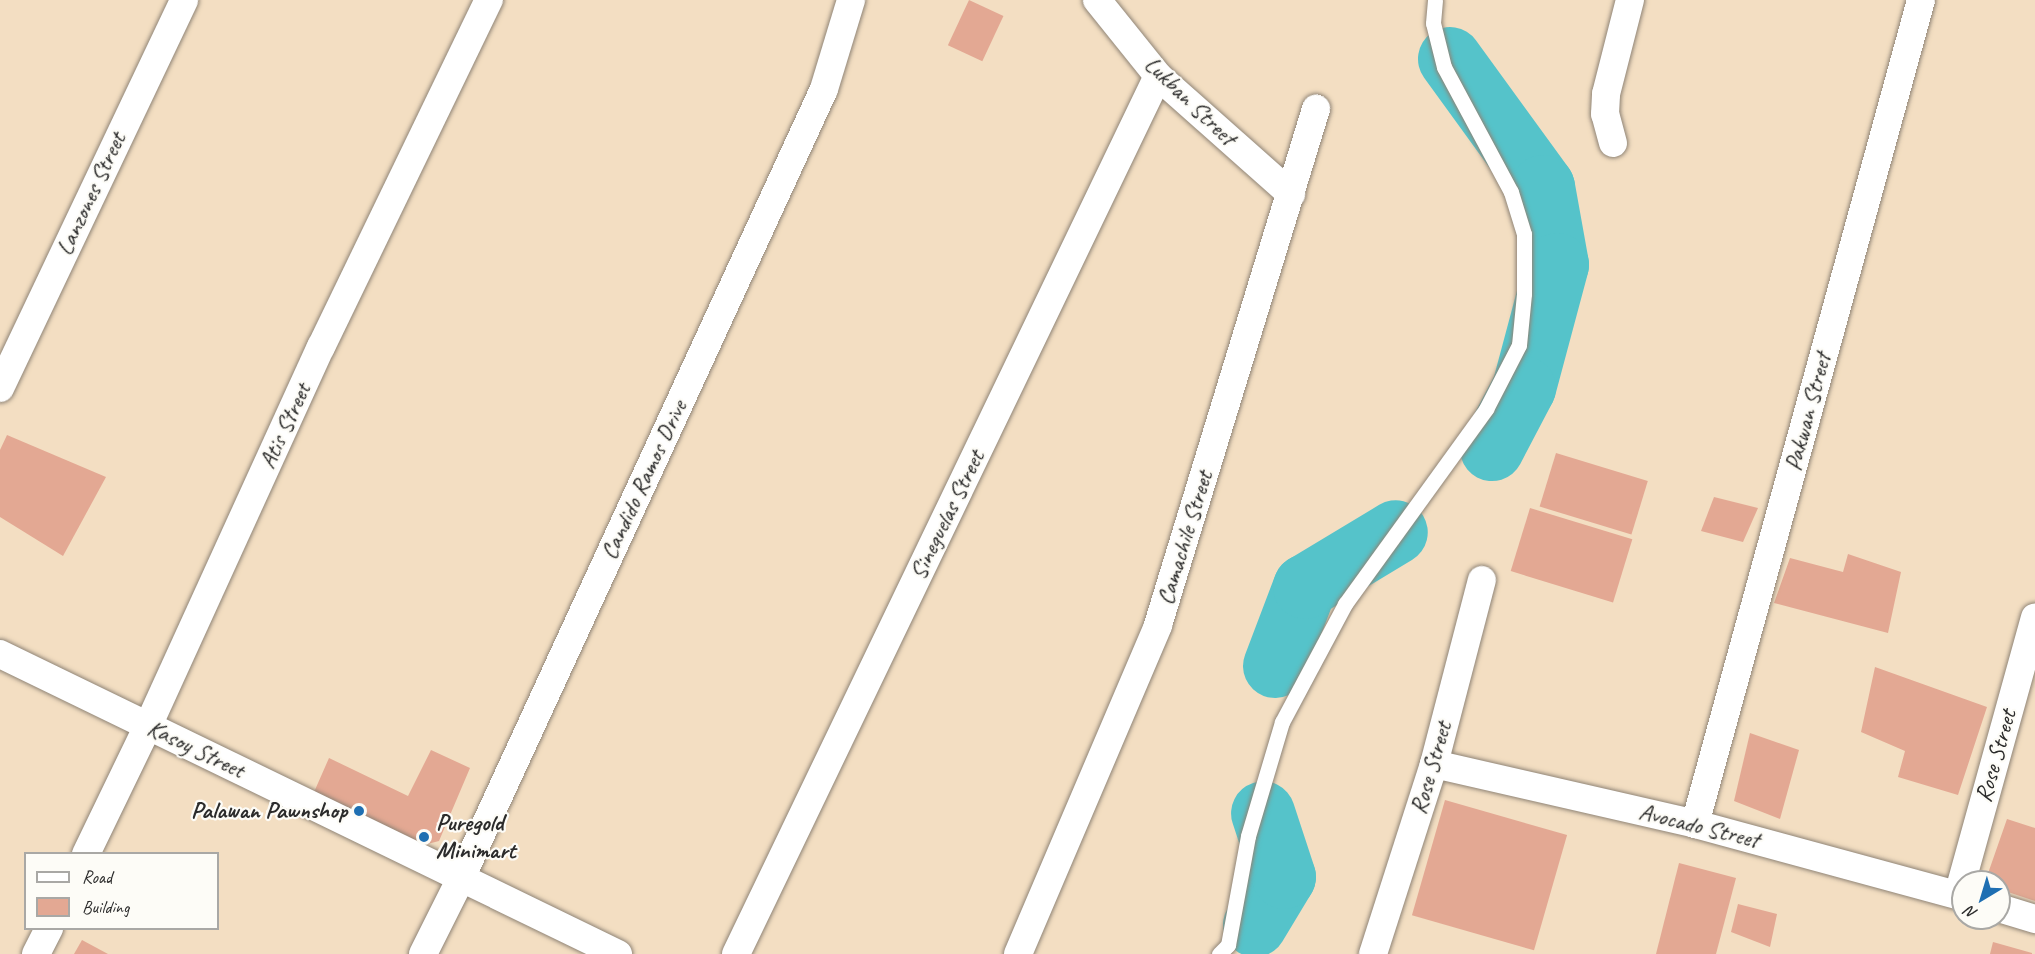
<!DOCTYPE html>
<html>
<head>
<meta charset="utf-8">
<style>
  body { margin:0 }
  #map { position:relative; width:2035px; height:954px; overflow:hidden; background:#f3dec2; font-family:Caveat,sans-serif }
  div>[style] { position:absolute }
  .river>* { height:64px; margin:-32px; padding:0 32px; transform-origin:32px; border-radius:32px; background:#55c3ca }
  .building>* { inset:0; background:#e3a893; transform-origin:0 0 }
  .roads { filter:drop-shadow(0 0 2px #8f8476) drop-shadow(0 0 2px #8f8476) }
  .service>* { height:15px; margin:-7.5px; padding:0 7.5px; transform-origin:7.5px; border-radius:7.5px; background:#fff }
  .minor>* { height:28px; margin:-14px; padding:0 14px; transform-origin:14px; border-radius:14px; background:#fff }
  .dots>* { width:16px; height:16px; translate:-50% -50%; box-sizing:border-box; border:3px solid #fdfcf7; border-radius:50% }
  span { translate:-50% -50%; white-space:nowrap; text-align:center; line-height:1.15; -webkit-text-stroke:4.5px #fdfcf7; paint-order:stroke }
  .street-label { font-size:24px; color:#2b2b2b }
  .poi-label { font-size:24px; color:#2b2b2b; font-weight:700 }
  .right { translate:-100% -50%; text-align:right }
  .left { translate:0 -50%; text-align:left }
  .legend { position:absolute; left:24px; top:852px; width:195px; height:78px; box-sizing:border-box; background:#fdfcf7; border:2px solid #a9a8a5; margin:0; padding:8px 10px; list-style:none; font-size:18px; color:#2b2b2b }
  .legend li { display:flex; align-items:center; gap:12px; height:30px }
  .legend b { width:30px; border:2px solid #a9a8a5 }
  .north { position:absolute; left:1951px; top:870px; width:60px; height:60px; box-sizing:border-box; background:#fdfcf7; border:2px solid #a9a8a5; border-radius:50%; rotate:218deg; font-size:16px; font-weight:700; line-height:24px; text-align:center; color:#2b2b2b }
  .north::after { content:''; display:block; margin:auto; width:21px; height:27px; background:#1f6fb2; clip-path:polygon(50% 0,100% 100%,50% 72%,0 100%) }
</style>
</head>
<body>
<div id="map">
  <div class="river">
    <i style="left:1450px;top:59px;width:158px;rotate:54deg"></i>
    <i style="left:1543px;top:187px;width:79px;rotate:79.8deg"></i>
    <i style="left:1557px;top:265px;width:127px;rotate:105deg"></i>
    <i style="left:1524px;top:388px;width:69px;rotate:117.7deg"></i>
    <i style="left:1275px;top:666px;width:85px;rotate:-69.2deg"></i>
    <i style="left:1305px;top:587px;width:106px;rotate:-31.1deg"></i>
    <i style="left:1255px;top:925px;width:56px;rotate:-58.9deg"></i>
    <i style="left:1284px;top:877px;width:67px;rotate:-108.2deg"></i>
  </div>
  <div class="building">
    <i style="left:969px;top:0;width:38px;height:50px;rotate:25deg"></i>
    <i style="clip-path:polygon(7px 435px,106px 477px,63px 556px,0 517px,0 450px)"></i>
    <i style="left:1556px;top:453px;width:96px;height:56px;rotate:17deg"></i>
    <i style="clip-path:polygon(1714px 497px,1758px 508px,1743px 542px,1701px 531px)"></i>
    <i style="left:1530px;top:508px;width:107px;height:66px;rotate:17deg"></i>
    <i style="clip-path:polygon(1848px 554px,1901px 572px,1888px 633px,1774px 603px,1790px 558px,1843px 572px)"></i>
    <i style="clip-path:polygon(1875px 667px,1987px 707px,1958px 795px,1898px 777px,1905px 751px,1861px 732px)"></i>
    <i style="clip-path:polygon(1750px 733px,1799px 750px,1780px 819px,1734px 801px)"></i>
    <i style="clip-path:polygon(431px 750px,470px 768px,439px 841px,416px 847px,311px 799px,329px 758px,408px 796px)"></i>
    <i style="left:1445px;top:800px;width:127px;height:120px;rotate:16deg"></i>
    <i style="clip-path:polygon(2007px 819px,2035px 828px,2035px 901px,1999px 889px,1999px 882px,1985px 882px)"></i>
    <i style="clip-path:polygon(1679px 863px,1736px 878px,1716px 954px,1656px 954px)"></i>
    <i style="clip-path:polygon(1738px 904px,1777px 914px,1770px 947px,1731px 932px)"></i>
    <i style="clip-path:polygon(82px 940px,108px 954px,74px 954px)"></i>
    <i style="clip-path:polygon(1993px 942px,2032px 953px,2032px 954px,1990px 954px)"></i>
  </div>
  <div class="roads">
    <div class="service">
      <i style="left:1219px;top:954px;width:13px;rotate:-45deg"></i>
      <i style="left:1228px;top:945px;width:111px;rotate:-79.6deg"></i>
      <i style="left:1248px;top:836px;width:119px;rotate:-73.4deg"></i>
      <i style="left:1282px;top:722px;width:134px;rotate:-61.9deg"></i>
      <i style="left:1345px;top:604px;width:241px;rotate:-54.1deg"></i>
      <i style="left:1486px;top:409px;width:72px;rotate:-62.7deg"></i>
      <i style="left:1519px;top:345px;width:51px;rotate:-84.4deg"></i>
      <i style="left:1524px;top:294px;width:60px;rotate:-90deg"></i>
      <i style="left:1524px;top:234px;width:44px;rotate:-107.2deg"></i>
      <i style="left:1511px;top:192px;width:142px;rotate:-118.2deg"></i>
      <i style="left:1444px;top:67px;width:45px;rotate:-104deg"></i>
      <i style="left:1433px;top:23px;width:23px;rotate:-85deg"></i>
    </div>
    <div class="minor">
      <i style="left:1097px;top:0;width:97px;rotate:51.2deg"></i>
      <i style="left:1158px;top:76px;width:178px;rotate:41.6deg"></i>
      <i style="left:1613px;top:143px;width:30px;rotate:-105deg"></i>
      <i style="left:1605px;top:114px;width:20px;rotate:-87deg"></i>
      <i style="left:1606px;top:94px;width:97px;rotate:-75.7deg"></i>
      <i style="left:0;top:388px;width:429px;rotate:-64.6deg"></i>
      <i style="left:0;top:654px;width:687px;rotate:25.89deg"></i>
      <i style="left:1434px;top:764px;width:268px;rotate:12.9deg"></i>
      <i style="left:1695px;top:824px;width:278px;rotate:15.2deg"></i>
      <i style="left:1695px;top:824px;width:854px;rotate:-74.66deg"></i>
      <i style="left:86px;top:854px;width:142px;rotate:-64.2deg"></i>
      <i style="left:148px;top:726px;width:417px;rotate:-65.5deg"></i>
      <i style="left:321px;top:347px;width:386px;rotate:-64.2deg"></i>
      <i style="left:1958px;top:895px;width:288px;rotate:-74.5deg"></i>
      <i style="left:1999px;top:908px;width:38px;rotate:17deg"></i>
      <i style="left:36px;top:954px;width:29px;rotate:-63deg"></i>
      <i style="left:423px;top:954px;width:85px;rotate:-63.4deg"></i>
      <i style="left:461px;top:878px;width:868px;rotate:-65.29deg"></i>
      <i style="left:824px;top:89px;width:93px;rotate:-73.1deg"></i>
      <i style="left:736px;top:954px;width:974px;rotate:-64.33deg"></i>
      <i style="left:1018px;top:954px;width:358px;rotate:-66.9deg"></i>
      <i style="left:1158px;top:625px;width:540px;rotate:-72.98deg"></i>
      <i style="left:1373px;top:954px;width:200px;rotate:-72.2deg"></i>
      <i style="left:1434px;top:764px;width:190px;rotate:-75.4deg"></i>
    </div>
  </div>
  <div class="dots">
    <i style="left:359px;top:811px;background:#1f6fb2"></i>
    <i style="left:424px;top:837px;background:#1f6fb2"></i>
  </div>
  <div class="street-label">
    <span style="left:1190px;top:101px;rotate:44deg">Lukban Street</span>
    <span style="left:91px;top:194px;rotate:-65deg">Lanzones Street</span>
    <span style="left:1808px;top:412px;rotate:-75deg">Pakwan Street</span>
    <span style="left:285px;top:426px;rotate:-65deg">Atis Street</span>
    <span style="left:644px;top:480px;rotate:-65deg">Candido Ramos Drive</span>
    <span style="left:947px;top:515px;rotate:-64deg">Sineguelas Street</span>
    <span style="left:1185px;top:538px;rotate:-73deg">Camachile Street</span>
    <span style="left:196px;top:749px;rotate:26deg">Kasoy Street</span>
    <span style="left:1996px;top:756px;rotate:-74deg">Rose Street</span>
    <span style="left:1431px;top:768px;rotate:-74deg">Rose Street</span>
    <span style="left:1699px;top:826px;rotate:14deg">Avocado Street</span>
  </div>
  <div class="poi-label">
    <span class="right" style="left:347px;top:811px">Palawan Pawnshop</span>
    <span class="left" style="left:436px;top:837px">Puregold<br>Minimart</span>
  </div>
  <ul class="legend">
  <li><b style="height:8px;background:#fff"></b>Road</li>
  <li><b style="height:16px;background:#e3a893"></b>Building</li>
  </ul>
  <div class="north">N</div>
</div>
</body>
</html>
